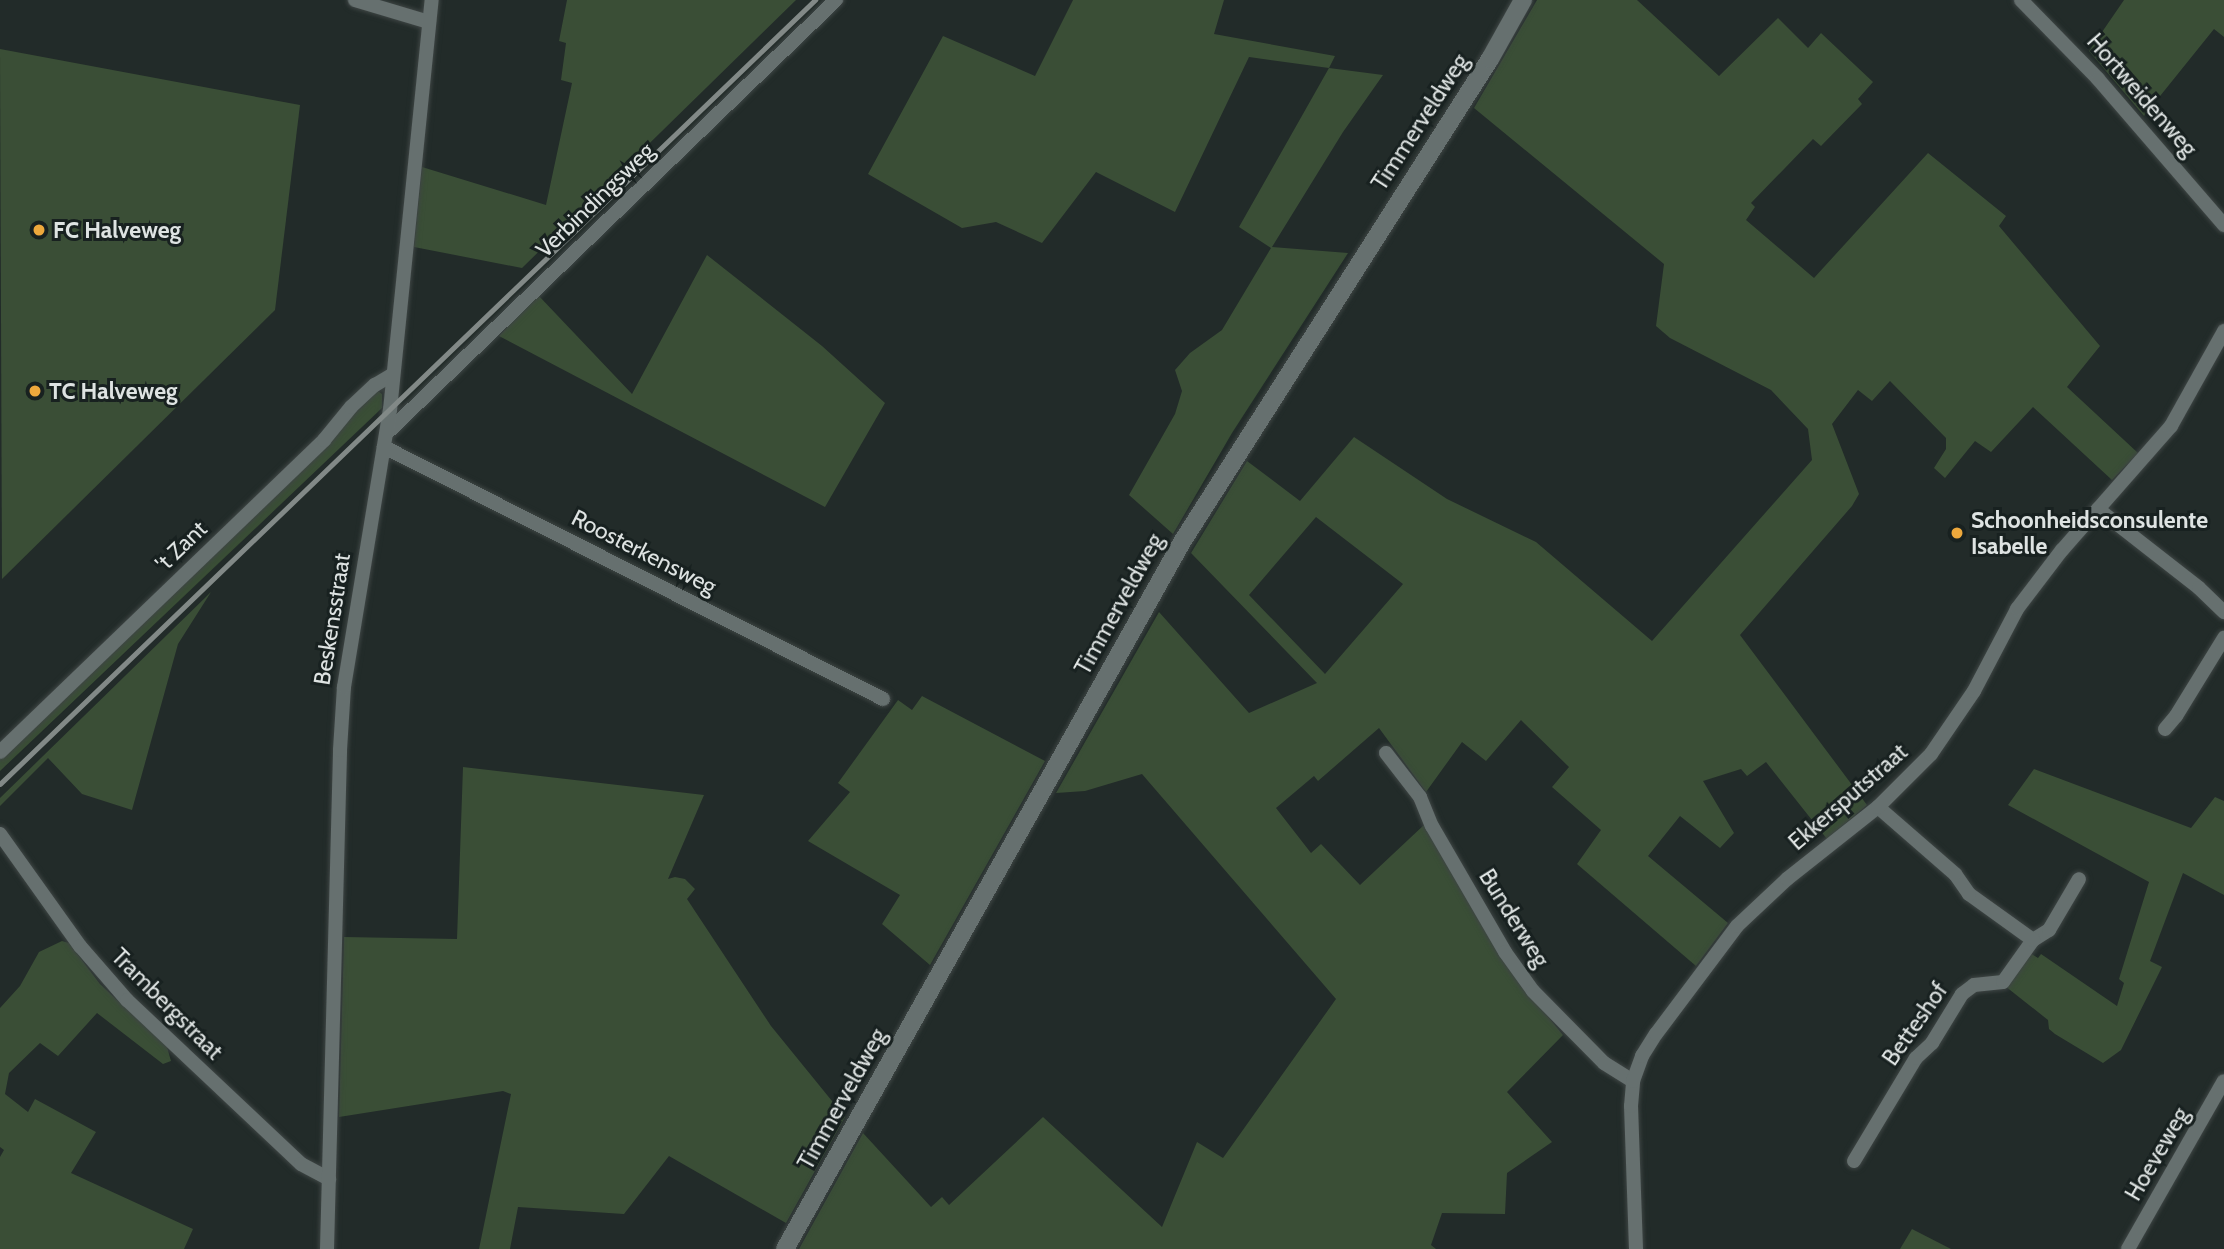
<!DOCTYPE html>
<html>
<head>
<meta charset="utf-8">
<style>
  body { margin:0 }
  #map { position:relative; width:2224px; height:1249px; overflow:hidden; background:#222b29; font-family:Cabin,sans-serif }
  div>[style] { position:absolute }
  .green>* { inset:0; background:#3a4e36 }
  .roads { filter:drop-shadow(0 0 2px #3e4544) drop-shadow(0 0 2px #3e4544) }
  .minor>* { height:14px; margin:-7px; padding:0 7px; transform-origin:7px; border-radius:7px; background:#66706f }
  .tertiary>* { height:18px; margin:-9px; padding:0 9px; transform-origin:9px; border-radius:9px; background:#66706f }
  .rail>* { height:4.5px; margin:-2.25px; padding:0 2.25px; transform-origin:2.25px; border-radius:2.25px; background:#828987 }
  .dots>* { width:19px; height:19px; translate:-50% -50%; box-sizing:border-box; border:4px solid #182120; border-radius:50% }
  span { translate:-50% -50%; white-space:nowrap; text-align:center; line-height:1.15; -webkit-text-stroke:6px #182120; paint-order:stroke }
  .street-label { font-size:23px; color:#dee3e2 }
  .poi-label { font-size:23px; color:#dee3e2; font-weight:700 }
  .left { translate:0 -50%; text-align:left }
</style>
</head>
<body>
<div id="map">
  <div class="green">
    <i style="clip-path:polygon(567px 0,796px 0,522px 268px,414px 247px,422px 167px,546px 205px,572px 83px,561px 80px,566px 43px,559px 41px)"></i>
    <i style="clip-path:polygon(1073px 0,1224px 0,1214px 34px,1335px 56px,1329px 68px,1383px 75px,1343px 132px,1272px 247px,1348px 253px,1232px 433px,1173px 534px,1129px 495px,1175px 414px,1182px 391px,1175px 370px,1190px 353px,1222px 330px,1271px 248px,1239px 227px,1329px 68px,1249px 57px,1175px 212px,1096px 172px,1042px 243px,996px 222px,962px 228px,868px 174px,943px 36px,1035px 76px)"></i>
    <i style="clip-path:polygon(evenodd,1537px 0,1637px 0,1719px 76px,1778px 18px,1808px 48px,1821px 33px,1873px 82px,1858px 99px,1862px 104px,1821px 146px,1813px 139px,1751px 203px,1755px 207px,1746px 220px,1814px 278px,1928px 153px,2006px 216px,1999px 226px,2100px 346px,2067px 387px,2138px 453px,2112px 480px,2033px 407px,1991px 452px,1975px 441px,1945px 478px,1934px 468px,1946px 449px,1946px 438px,1890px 381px,1872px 401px,1858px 390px,1832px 424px,1859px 494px,1852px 506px,1740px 635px,1867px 805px,1827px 839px,1766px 762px,1747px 776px,1741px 769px,1703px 781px,1734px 833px,1720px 848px,1680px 816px,1648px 856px,1728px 923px,1696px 966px,1577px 864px,1601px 830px,1552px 787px,1569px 767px,1521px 720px,1486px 761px,1462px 742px,1426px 792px,1379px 728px,1318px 781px,1314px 776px,1276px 808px,1311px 853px,1321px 844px,1360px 885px,1425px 824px,1522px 985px,1563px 1035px,1507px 1092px,1552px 1142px,1507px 1173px,1505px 1214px,1442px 1213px,1431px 1245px,1436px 1249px,799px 1249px,863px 1133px,931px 1207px,942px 1197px,949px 1205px,1043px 1117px,1162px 1227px,1197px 1142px,1223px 1158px,1336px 999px,1142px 774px,1085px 791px,1056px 793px,1159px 612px,1249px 713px,1317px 683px,1191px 553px,1247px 461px,1300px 501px,1354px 437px,1447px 499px,1536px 542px,1652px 641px,1812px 460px,1808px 429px,1771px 390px,1670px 338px,1656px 326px,1664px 264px,1474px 108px,1537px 0,1316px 517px,1403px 584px,1325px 674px,1249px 595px,1316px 517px)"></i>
    <i style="clip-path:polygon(2124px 0,2224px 0,2224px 37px,2214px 29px,2144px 116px,2089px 51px)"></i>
    <i style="clip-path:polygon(0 49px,300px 105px,275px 310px,2px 579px)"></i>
    <i style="clip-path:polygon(707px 255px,822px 346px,885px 403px,825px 507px,499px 336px,538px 295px,632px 394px)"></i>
    <i style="clip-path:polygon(378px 391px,382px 394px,382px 408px,0 771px,0 758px)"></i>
    <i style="clip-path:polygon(211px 592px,178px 644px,132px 810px,82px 794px,48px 758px,0 806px,0 798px)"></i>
    <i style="clip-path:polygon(922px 696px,1045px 761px,930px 965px,882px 924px,900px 895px,808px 841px,850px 792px,838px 783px,898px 700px,912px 710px)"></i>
    <i style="clip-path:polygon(463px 767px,704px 795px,668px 879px,675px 877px,685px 879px,695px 889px,687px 899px,771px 1026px,845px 1117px,786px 1223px,669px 1156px,624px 1214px,518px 1207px,510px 1249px,479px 1249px,511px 1094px,503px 1091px,339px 1117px,344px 937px,457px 939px)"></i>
    <i style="clip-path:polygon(2034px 769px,2191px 828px,2215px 797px,2224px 801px,2224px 895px,2183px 873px,2150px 961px,2162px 967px,2121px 1050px,2103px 1063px,2055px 1034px,2049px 1029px,2048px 1020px,2005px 986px,2014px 978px,2030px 953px,2038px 958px,2041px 954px,2117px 1006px,2124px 983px,2119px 979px,2149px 882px,2008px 805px)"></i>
    <i style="clip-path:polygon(62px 941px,69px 943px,100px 984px,167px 1047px,171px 1061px,163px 1064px,97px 1013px,58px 1056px,40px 1043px,9px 1073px,5px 1094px,28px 1112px,35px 1099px,96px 1132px,71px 1173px,193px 1229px,184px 1249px,0 1249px,0 1157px,4px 1150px,0 1147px,0 1008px,20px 986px,39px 952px)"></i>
    <i style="clip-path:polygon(1912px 1229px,1951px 1249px,1900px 1249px)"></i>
  </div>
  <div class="roads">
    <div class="minor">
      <i style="left:355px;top:0;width:77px;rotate:16.6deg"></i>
      <i style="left:2021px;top:0;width:110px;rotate:45.7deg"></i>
      <i style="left:2098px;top:79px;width:193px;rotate:49.2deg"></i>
      <i style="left:387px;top:433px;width:624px;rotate:-43.96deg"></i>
      <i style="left:384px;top:447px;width:559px;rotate:26.79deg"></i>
      <i style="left:2098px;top:509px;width:128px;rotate:38deg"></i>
      <i style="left:2199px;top:588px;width:35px;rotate:44deg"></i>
      <i style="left:2165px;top:729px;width:17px;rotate:-50deg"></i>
      <i style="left:2176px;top:716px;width:92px;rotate:-58.4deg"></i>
      <i style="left:0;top:752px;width:450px;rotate:-43.9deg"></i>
      <i style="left:324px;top:440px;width:43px;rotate:-50.7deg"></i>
      <i style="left:351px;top:407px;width:33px;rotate:-43deg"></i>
      <i style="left:375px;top:385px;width:21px;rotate:-31deg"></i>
      <i style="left:1386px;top:753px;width:56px;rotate:52.3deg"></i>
      <i style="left:1420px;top:797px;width:31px;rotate:68deg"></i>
      <i style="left:1432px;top:826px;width:146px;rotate:59.9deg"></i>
      <i style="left:1505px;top:952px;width:48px;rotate:54.3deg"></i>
      <i style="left:1533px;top:991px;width:101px;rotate:45.4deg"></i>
      <i style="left:1604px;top:1063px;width:34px;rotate:32deg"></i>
      <i style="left:0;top:834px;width:138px;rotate:54.5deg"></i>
      <i style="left:80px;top:946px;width:72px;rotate:49deg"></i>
      <i style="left:127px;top:1000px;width:239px;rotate:43.3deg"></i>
      <i style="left:301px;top:1164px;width:32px;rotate:28deg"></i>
      <i style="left:2033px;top:940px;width:19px;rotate:-32deg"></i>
      <i style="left:2049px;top:930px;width:59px;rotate:-59.5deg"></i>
      <i style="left:1854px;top:1161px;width:120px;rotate:-59deg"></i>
      <i style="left:1916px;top:1058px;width:22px;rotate:-43deg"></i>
      <i style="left:1932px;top:1043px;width:57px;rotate:-58.5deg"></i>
      <i style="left:1962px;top:994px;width:15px;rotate:-37deg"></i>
      <i style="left:1974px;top:985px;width:29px;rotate:-6deg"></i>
      <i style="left:2003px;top:982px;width:52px;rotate:-54.5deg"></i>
      <i style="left:2033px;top:940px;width:79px;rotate:-144.3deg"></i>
      <i style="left:1969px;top:894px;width:24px;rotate:-125deg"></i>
      <i style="left:1955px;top:874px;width:102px;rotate:-139deg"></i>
      <i style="left:327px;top:1249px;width:499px;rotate:-88.5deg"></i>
      <i style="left:340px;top:750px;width:63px;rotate:-86.4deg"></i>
      <i style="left:344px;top:687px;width:281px;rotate:-80.6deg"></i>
      <i style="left:390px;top:410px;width:412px;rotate:-84.2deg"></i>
      <i style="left:1636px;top:1249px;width:143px;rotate:-92deg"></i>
      <i style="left:1631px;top:1106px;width:25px;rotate:-85deg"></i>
      <i style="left:1633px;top:1081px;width:27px;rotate:-70deg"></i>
      <i style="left:1642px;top:1056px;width:26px;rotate:-58deg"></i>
      <i style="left:1656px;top:1034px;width:135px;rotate:-53.1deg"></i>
      <i style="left:1737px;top:926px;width:69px;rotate:-43.2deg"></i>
      <i style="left:1787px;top:879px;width:116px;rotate:-38.4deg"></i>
      <i style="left:1878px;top:807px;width:75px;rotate:-45deg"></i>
      <i style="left:1931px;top:754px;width:76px;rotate:-55.7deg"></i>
      <i style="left:1974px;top:691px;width:93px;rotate:-62.3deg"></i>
      <i style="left:2017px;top:609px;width:74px;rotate:-52.7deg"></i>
      <i style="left:2062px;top:550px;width:165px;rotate:-48.7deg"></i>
      <i style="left:2171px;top:426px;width:109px;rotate:-60.8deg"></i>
      <i style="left:2128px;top:1249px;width:193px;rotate:-60.3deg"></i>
    </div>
    <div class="tertiary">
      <i style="left:785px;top:1249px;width:811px;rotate:-60.68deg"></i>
      <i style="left:1182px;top:542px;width:573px;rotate:-57.48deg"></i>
      <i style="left:1490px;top:59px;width:68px;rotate:-60.8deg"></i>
    </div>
  </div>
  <div class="rail">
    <i style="left:0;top:784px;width:1131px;rotate:-43.89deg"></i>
  </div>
  <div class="dots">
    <i style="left:39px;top:230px;background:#eda83c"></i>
    <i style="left:35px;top:391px;background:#eda83c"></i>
    <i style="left:1957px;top:533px;background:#eda83c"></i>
  </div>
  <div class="street-label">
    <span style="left:2142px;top:95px;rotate:49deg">Hortweidenweg</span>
    <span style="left:1420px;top:122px;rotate:-57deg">Timmerveldweg</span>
    <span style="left:595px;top:200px;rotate:-44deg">Verbindingsweg</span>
    <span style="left:181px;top:546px;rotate:-44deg">'t Zant</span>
    <span style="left:644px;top:552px;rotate:27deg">Roosterkensweg</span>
    <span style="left:1119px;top:604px;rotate:-61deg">Timmerveldweg</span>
    <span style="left:332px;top:619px;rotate:-81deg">Beskensstraat</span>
    <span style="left:1848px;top:797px;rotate:-41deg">Ekkersputstraat</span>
    <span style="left:1514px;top:918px;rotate:58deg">Bunderweg</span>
    <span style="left:167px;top:1004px;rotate:45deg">Trambergstraat</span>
    <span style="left:1915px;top:1024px;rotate:-55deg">Betteshof</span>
    <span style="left:842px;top:1099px;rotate:-61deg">Timmerveldweg</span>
    <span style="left:2157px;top:1154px;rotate:-60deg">Hoeveweg</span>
  </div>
  <div class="poi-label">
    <span class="left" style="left:53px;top:230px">FC Halveweg</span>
    <span class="left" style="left:49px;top:391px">TC Halveweg</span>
    <span class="left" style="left:1971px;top:533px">Schoonheidsconsulente<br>Isabelle</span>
  </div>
</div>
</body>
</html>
